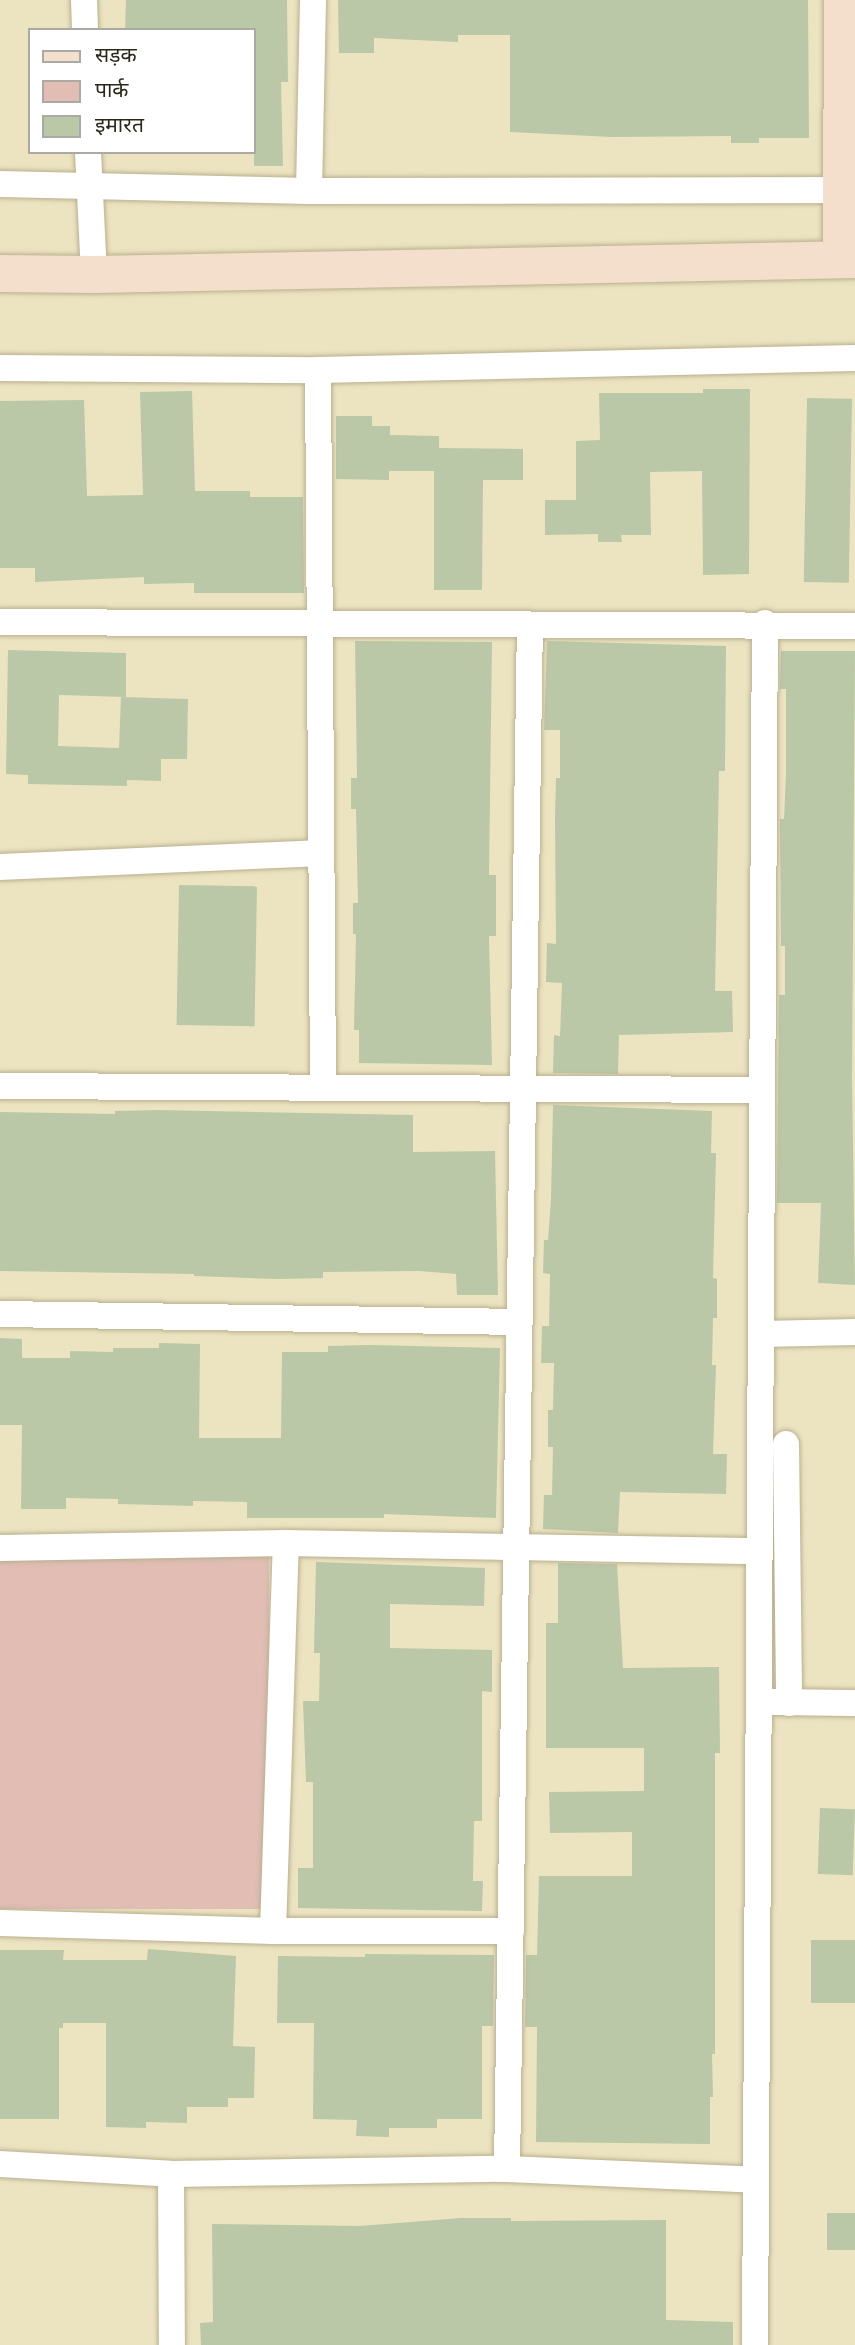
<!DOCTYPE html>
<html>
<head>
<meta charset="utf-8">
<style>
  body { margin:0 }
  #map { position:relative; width:855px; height:2345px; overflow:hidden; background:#ece3c0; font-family:"Public Sans","Noto Sans Devanagari",sans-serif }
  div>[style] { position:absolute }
  .green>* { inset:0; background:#e1bdb4; transform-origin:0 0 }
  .building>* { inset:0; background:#bac8a8; transform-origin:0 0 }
  .roads { filter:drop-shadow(0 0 2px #b9b08f) drop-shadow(0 0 2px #b9b08f) }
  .street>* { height:26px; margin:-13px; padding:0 13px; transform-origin:13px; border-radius:13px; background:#fff }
  .secondary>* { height:37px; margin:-18.5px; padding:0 18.5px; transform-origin:18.5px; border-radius:18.5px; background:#f3dfcc }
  span { translate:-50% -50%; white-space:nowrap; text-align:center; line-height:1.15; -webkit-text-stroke:5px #fff; paint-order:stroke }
  .legend { position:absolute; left:28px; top:28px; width:228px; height:126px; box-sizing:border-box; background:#fff; border:2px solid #aaa9a3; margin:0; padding:9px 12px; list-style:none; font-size:21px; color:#2b271a }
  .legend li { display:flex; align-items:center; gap:14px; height:35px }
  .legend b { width:35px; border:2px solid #aaa9a3 }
</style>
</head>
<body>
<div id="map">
  <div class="green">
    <i style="left:0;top:1555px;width:269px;height:354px"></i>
  </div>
  <div class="building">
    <i style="clip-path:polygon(126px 0,287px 0,288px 82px,281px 82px,283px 166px,254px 166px,254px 30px,125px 30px)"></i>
    <i style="clip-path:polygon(338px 0,808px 0,809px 138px,759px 138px,759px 143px,731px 143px,731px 136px,612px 137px,510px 132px,510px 35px,458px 35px,458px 42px,374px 38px,374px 53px,339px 53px)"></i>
    <i style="clip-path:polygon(703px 389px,750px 389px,749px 574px,703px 575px,702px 471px,650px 472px,651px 535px,621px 535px,622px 542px,598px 542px,598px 534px,545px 535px,545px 500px,576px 500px,576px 441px,600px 440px,599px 393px,703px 393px)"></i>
    <i style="clip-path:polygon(192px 391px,195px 491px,250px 491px,250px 497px,303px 497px,304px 593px,194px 593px,194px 583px,144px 584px,144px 577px,35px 582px,35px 568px,0 568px,0 401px,84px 400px,87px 496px,143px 495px,140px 392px)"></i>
    <i style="left:807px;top:398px;width:45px;height:184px;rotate:1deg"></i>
    <i style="clip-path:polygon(336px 416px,372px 416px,372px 426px,390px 426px,390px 435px,439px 436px,439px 448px,523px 449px,523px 480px,483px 480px,482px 590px,434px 590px,434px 471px,389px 471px,389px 480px,336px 479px)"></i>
    <i style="clip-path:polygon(355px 641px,492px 642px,489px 875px,496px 875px,496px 936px,489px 936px,492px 1065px,359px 1063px,359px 1030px,354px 1030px,356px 934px,353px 934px,353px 903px,358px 903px,356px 809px,351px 809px,351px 778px,357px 778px)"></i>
    <i style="clip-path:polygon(547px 641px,726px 646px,725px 771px,719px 771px,715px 991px,732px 991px,733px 1032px,619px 1035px,618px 1074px,553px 1073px,554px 1035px,560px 1036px,562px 983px,546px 982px,547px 943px,556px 944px,555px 817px,556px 778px,560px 778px,560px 730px,544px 730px)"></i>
    <i style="clip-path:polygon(8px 650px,126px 653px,126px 697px,59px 695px,58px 746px,119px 748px,121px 697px,188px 699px,187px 759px,161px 759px,161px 781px,127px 780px,127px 786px,28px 784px,28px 775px,6px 774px)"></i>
    <i style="clip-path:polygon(781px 651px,855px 651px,852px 1078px,855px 1285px,818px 1283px,821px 1203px,777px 1203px,779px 995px,785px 995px,785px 946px,781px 946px,780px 819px,784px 819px,786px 774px,786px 689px,780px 689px)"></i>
    <i style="left:179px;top:885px;width:78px;height:140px;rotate:1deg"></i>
    <i style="clip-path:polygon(553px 1105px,712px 1111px,711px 1153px,716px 1153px,713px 1278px,717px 1279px,717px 1318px,713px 1318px,712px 1365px,716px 1365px,713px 1454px,727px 1454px,726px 1494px,620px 1492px,618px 1533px,543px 1529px,544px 1495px,552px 1495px,553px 1447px,548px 1447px,548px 1410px,553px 1410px,554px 1363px,541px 1363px,542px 1326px,549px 1326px,550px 1274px,543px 1273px,544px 1240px,548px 1240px,551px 1199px)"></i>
    <i style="clip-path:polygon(158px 1110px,413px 1115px,413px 1152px,495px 1151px,498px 1295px,457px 1295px,456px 1274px,419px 1271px,323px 1272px,323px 1278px,278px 1279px,194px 1276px,194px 1274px,0 1271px,0 1112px,115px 1114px,115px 1111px)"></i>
    <i style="clip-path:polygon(0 1338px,22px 1339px,22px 1358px,70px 1358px,70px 1351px,113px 1352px,113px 1348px,159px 1348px,159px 1343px,200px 1344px,199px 1438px,281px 1438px,282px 1352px,328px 1352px,328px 1346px,370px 1345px,500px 1348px,496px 1518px,384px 1514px,384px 1518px,247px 1518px,247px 1502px,193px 1501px,193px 1506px,157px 1505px,118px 1504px,118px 1499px,66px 1498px,66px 1509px,21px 1509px,22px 1425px,0 1425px)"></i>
    <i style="clip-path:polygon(316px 1562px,485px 1568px,484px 1606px,390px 1604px,390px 1648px,492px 1650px,492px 1692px,482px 1691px,482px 1821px,474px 1821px,473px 1881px,483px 1881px,482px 1911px,298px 1908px,298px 1868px,313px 1868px,313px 1782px,306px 1782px,303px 1701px,319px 1701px,320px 1653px,314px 1653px)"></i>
    <i style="clip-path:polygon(558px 1563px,617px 1564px,623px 1668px,719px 1667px,720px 1753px,715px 1753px,715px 2054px,712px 2054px,713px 2097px,710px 2097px,710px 2144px,536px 2142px,537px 2027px,525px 2027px,526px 1955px,537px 1955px,539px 1876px,632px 1876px,632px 1832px,550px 1833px,549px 1792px,644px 1791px,644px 1748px,546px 1748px,546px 1623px,558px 1623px)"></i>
    <i style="left:820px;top:1808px;width:35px;height:66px;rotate:2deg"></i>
    <i style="left:811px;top:1940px;width:44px;height:63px"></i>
    <i style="clip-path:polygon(148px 1949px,236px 1956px,233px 2046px,255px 2047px,254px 2098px,228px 2098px,228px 2107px,187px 2107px,187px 2123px,146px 2122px,146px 2128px,106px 2127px,106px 2023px,63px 2023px,63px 2028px,59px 2028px,59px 2119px,0 2119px,0 1950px,64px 1950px,63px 1960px,147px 1960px)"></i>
    <i style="clip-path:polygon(365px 1954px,494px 1955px,493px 2026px,482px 2026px,482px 2119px,437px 2119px,437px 2128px,389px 2128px,389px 2137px,356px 2136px,357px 2120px,313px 2119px,314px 2023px,277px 2023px,278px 1956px,365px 1957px)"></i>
    <i style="left:827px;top:2213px;width:28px;height:37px"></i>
    <i style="clip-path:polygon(461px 2218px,511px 2218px,511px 2221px,666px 2220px,666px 2320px,733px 2322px,733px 2345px,201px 2345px,200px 2323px,213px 2322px,212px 2224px,360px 2226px)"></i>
  </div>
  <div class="roads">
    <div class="street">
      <i style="left:84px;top:0;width:30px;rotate:88deg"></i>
      <i style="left:88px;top:152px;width:122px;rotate:87.2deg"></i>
      <i style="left:0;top:184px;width:309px;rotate:1.3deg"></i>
      <i style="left:309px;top:191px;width:546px;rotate:-0.1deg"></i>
      <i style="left:309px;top:191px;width:191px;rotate:-88.8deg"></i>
      <i style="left:0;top:368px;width:318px;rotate:0.4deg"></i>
      <i style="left:318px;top:370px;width:537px;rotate:-1.28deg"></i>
      <i style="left:318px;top:370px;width:718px;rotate:89.6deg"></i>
      <i style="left:0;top:622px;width:855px;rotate:0.27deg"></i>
      <i style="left:0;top:867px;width:321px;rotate:-2.5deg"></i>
      <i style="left:0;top:1086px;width:762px;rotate:0.3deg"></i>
      <i style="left:0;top:1314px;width:519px;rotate:0.88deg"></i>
      <i style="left:761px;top:1334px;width:94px;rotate:-1.2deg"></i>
      <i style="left:786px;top:1444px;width:259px;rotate:89.3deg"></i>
      <i style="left:0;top:1548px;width:286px;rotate:-1deg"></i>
      <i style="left:286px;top:1543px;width:474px;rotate:1deg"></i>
      <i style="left:773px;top:1702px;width:82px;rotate:0.7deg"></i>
      <i style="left:0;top:1923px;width:273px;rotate:1.7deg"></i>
      <i style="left:273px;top:1931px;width:238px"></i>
      <i style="left:273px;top:1931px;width:388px;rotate:-88.1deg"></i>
      <i style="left:0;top:2164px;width:171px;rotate:3.3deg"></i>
      <i style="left:171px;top:2174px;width:336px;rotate:-0.9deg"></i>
      <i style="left:507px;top:2169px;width:249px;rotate:2.5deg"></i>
      <i style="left:507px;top:2169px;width:1544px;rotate:-89.15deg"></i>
      <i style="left:171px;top:2174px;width:171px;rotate:89.7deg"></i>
      <i style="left:755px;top:2345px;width:1722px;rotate:-89.67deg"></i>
    </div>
    <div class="secondary">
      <i style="left:841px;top:259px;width:259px;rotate:-89.8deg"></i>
      <i style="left:0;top:273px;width:94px;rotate:0.6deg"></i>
      <i style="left:94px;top:274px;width:761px;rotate:-1.13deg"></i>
    </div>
  </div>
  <ul class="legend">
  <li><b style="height:9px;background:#f3dfcc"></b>सड़क</li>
  <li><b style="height:19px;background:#e1bdb4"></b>पार्क</li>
  <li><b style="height:19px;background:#bac8a8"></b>इमारत</li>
  </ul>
</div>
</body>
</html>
